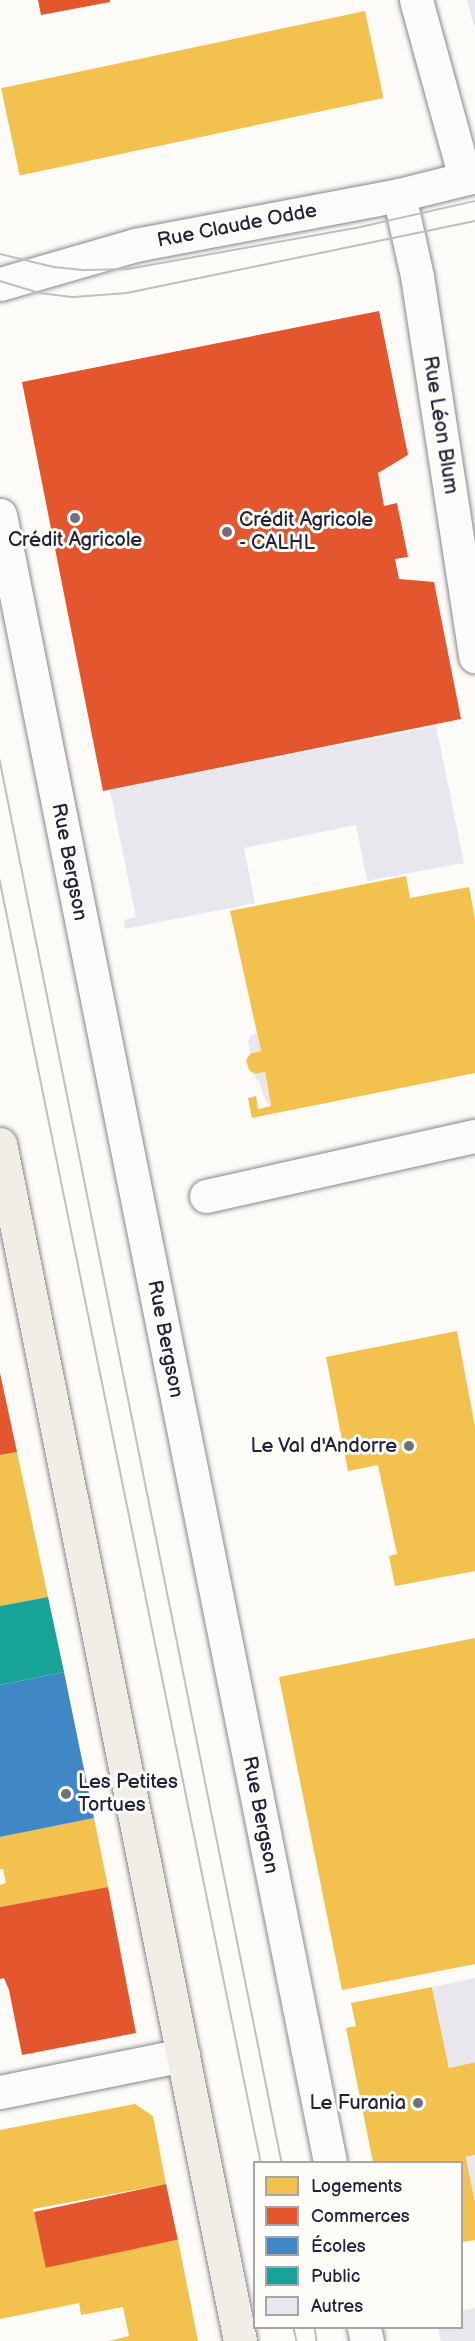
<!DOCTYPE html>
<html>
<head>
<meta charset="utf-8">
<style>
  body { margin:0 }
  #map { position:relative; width:475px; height:2341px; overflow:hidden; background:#fcfbf8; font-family:"Balsamiq Sans",sans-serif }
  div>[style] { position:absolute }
  .homes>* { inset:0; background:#f2c14e; transform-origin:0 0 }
  .shops>* { inset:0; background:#e4572e; transform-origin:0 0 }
  .schools>* { inset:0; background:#3f88c5 }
  .public>* { inset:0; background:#17a398 }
  .building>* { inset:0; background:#eae6ed }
  .roads { filter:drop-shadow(0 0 2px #88888c) drop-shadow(0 0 2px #88888c) }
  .minor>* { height:33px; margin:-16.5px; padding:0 16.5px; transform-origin:16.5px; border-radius:16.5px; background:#fbfbf9 }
  .major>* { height:33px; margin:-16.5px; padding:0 16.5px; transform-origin:16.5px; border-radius:16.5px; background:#f2eee7 }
  .tram>* { height:1.5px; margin:-0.75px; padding:0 0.75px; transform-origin:0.75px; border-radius:0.75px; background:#bfbfc0 }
  .dots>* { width:16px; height:16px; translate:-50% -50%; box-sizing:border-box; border:3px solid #fdfcf7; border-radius:50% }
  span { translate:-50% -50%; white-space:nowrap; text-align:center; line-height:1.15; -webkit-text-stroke:6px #fdfcf7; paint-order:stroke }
  .street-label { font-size:20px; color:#22223b }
  .poi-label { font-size:20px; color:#22223b }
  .left { translate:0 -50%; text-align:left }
  .right { translate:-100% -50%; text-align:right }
  .legend { position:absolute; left:253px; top:2161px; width:210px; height:168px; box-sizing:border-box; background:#fdfcf7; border:2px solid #a5a5ac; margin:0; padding:8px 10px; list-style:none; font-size:18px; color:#22223b }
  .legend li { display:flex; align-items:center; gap:12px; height:30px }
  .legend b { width:30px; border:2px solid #a5a5ac }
</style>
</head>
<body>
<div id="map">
  <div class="homes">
    <i style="left:365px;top:11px;width:89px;height:372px;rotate:78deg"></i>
    <i style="clip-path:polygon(406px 876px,410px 898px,469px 887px,475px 919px,475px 1073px,252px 1118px,248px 1098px,256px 1096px,258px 1109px,271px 1106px,265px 1072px,255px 1074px,249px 1070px,246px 1060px,251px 1053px,261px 1051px,230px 911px)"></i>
    <i style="clip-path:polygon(457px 1331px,475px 1427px,475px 1571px,395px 1586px,389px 1556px,397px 1554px,378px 1465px,348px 1471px,326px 1357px)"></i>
    <i style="clip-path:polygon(17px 1452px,48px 1597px,0 1606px,0 1455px)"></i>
    <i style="clip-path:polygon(475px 1638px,475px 1964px,342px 1990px,279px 1677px)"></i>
    <i style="clip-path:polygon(94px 1818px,108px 1887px,0 1907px,0 1885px,6px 1883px,3px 1869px,0 1869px,0 1837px)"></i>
    <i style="clip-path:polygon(432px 1987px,449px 2068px,475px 2062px,475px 2155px,466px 2157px,475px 2202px,475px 2240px,462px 2242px,462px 2162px,373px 2162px,346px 2028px,356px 2026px,351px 2003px)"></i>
    <i style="clip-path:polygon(135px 2104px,153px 2116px,166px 2184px,33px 2209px,46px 2265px,178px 2240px,198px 2341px,109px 2341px,129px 2336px,123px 2307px,81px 2315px,79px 2303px,0 2319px,0 2130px)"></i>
  </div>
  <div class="shops">
    <i style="clip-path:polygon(38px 0,110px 0,110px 2px,41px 15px)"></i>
    <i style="clip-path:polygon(379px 311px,408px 455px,378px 473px,384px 506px,397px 503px,408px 557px,395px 559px,399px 579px,434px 582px,461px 719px,103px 791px,22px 382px)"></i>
    <i style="clip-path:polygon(0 1373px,17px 1452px,0 1455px)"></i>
    <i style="clip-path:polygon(108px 1887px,136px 2033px,22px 2055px,9px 1990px,4px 1978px,0 1979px,0 1907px)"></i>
    <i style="left:166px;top:2184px;width:57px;height:135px;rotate:78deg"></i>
  </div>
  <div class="schools">
    <i style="clip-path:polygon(64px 1672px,94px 1818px,0 1837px,0 1685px)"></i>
  </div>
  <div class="public">
    <i style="clip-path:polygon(48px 1597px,64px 1672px,0 1685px,0 1606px)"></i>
  </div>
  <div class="building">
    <i style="clip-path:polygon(467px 0,475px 0,475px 26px,474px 26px)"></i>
    <i style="clip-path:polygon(436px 726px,464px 863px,367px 881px,356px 825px,244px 848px,255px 903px,125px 929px,124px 920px,136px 917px,110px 790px)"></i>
    <i style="clip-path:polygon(257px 1033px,261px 1051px,251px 1053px,248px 1043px,250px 1036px)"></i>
    <i style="clip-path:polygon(265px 1072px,271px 1106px,266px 1102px,259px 1081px,256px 1080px,255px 1074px)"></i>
    <i style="clip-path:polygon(475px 1978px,475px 2062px,449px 2068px,432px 1987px)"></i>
    <i style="clip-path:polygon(475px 2155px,475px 2196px,474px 2197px,466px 2157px)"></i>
    <i style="clip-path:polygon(475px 2308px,475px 2341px,441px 2341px,438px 2328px,462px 2328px,462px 2311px)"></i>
  </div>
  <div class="roads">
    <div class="minor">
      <i style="left:416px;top:0;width:185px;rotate:74.6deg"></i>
      <i style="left:399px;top:195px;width:83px;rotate:77.5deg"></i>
      <i style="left:417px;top:276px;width:385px;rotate:81.3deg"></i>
      <i style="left:0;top:284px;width:141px;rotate:-16.1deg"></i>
      <i style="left:135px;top:245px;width:269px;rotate:-10.7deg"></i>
      <i style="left:399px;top:195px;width:78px;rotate:-14deg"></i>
      <i style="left:0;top:515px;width:1680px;rotate:78.67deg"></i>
      <i style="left:206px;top:1196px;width:276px;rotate:-12.6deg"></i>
      <i style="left:0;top:2092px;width:187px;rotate:-11.4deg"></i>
      <i style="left:364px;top:2328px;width:13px;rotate:77deg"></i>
    </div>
    <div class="major">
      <i style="left:0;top:1144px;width:1221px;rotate:78.66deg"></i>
    </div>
  </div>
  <div class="tram">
    <i style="left:0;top:254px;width:56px;rotate:13.5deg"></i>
    <i style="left:54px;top:267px;width:31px;rotate:6deg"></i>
    <i style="left:85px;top:270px;width:43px;rotate:-1.3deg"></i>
    <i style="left:128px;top:269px;width:232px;rotate:-10.2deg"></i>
    <i style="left:356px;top:228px;width:122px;rotate:-12.8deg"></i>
    <i style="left:0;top:281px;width:42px;rotate:16.7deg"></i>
    <i style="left:40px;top:293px;width:34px;rotate:7deg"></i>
    <i style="left:74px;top:297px;width:53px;rotate:-4.3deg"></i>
    <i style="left:127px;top:293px;width:355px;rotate:-11.7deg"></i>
    <i style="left:0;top:760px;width:1430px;rotate:78.63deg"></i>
    <i style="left:0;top:880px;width:1308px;rotate:78.49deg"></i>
    <i style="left:294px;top:2328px;width:13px;rotate:77deg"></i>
    <i style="left:315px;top:2328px;width:13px;rotate:81deg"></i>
  </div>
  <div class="dots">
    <i style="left:75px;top:518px;background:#6e6e7d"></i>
    <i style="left:227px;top:532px;background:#6e6e7d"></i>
    <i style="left:409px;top:1446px;background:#6e6e7d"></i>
    <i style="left:66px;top:1794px;background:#6e6e7d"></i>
    <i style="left:418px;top:2103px;background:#6e6e7d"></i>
  </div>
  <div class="street-label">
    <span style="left:237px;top:226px;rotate:-11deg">Rue Claude Odde</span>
    <span style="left:440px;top:425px;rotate:81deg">Rue Léon Blum</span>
    <span style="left:69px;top:862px;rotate:79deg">Rue Bergson</span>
    <span style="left:165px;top:1339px;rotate:79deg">Rue Bergson</span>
    <span style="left:260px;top:1815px;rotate:79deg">Rue Bergson</span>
  </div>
  <div class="poi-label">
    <span class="left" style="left:239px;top:532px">Crédit Agricole<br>- CALHL</span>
    <span style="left:75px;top:540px">Crédit Agricole</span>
    <span class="right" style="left:397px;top:1446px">Le Val d'Andorre</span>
    <span class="left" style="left:78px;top:1794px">Les Petites<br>Tortues</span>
    <span class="right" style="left:406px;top:2103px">Le Furania</span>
  </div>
  <ul class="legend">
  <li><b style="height:16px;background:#f2c14e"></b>Logements</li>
  <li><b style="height:16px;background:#e4572e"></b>Commerces</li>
  <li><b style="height:16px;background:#3f88c5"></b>Écoles</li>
  <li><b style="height:16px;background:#17a398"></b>Public</li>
  <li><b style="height:16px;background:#eae6ed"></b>Autres</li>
  </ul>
</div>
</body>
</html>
